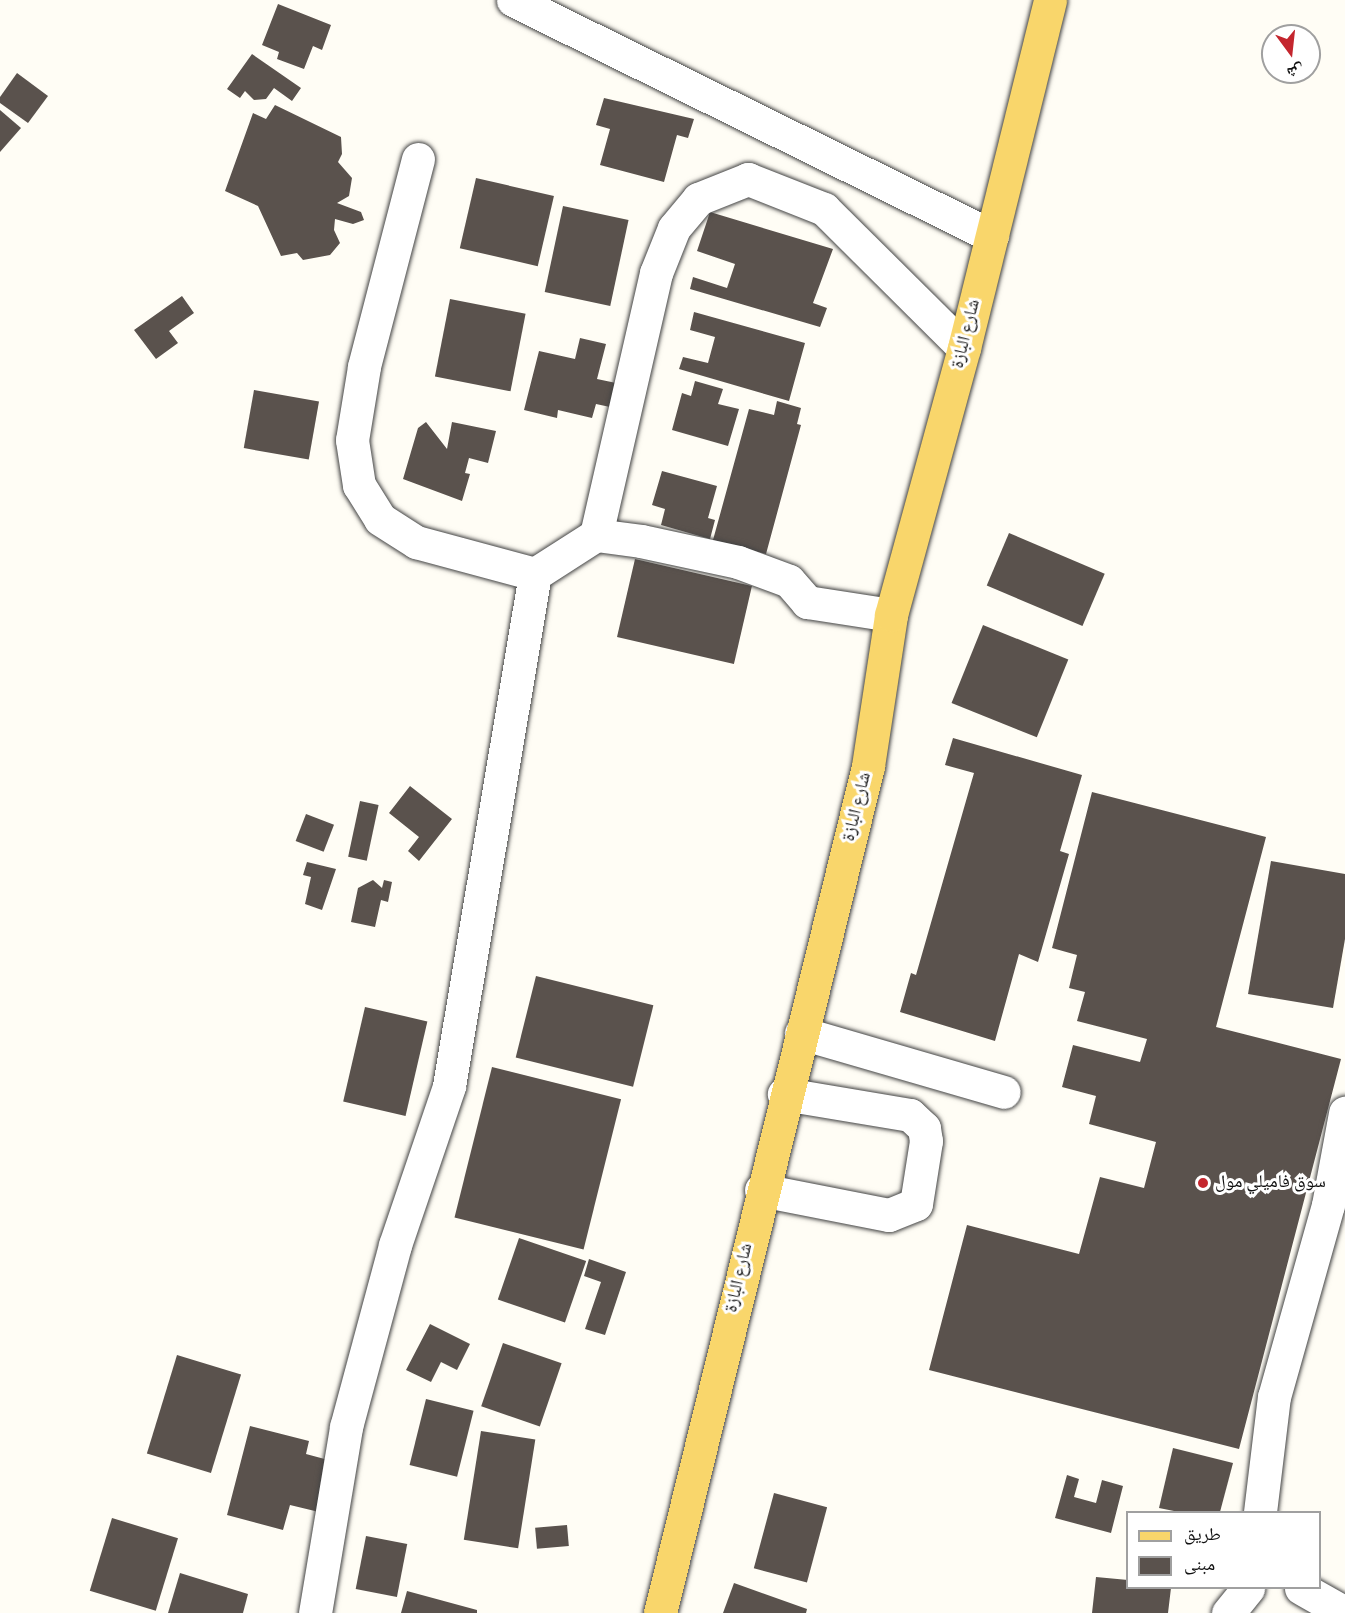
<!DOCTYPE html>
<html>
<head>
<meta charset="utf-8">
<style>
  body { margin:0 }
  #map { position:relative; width:1345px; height:1613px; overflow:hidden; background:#fffdf5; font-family:Georgia,"Noto Naskh Arabic",serif }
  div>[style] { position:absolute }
  .building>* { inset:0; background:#5a524d; transform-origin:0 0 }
  .roads { filter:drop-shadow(0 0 2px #444) drop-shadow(0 0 2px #444) }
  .minor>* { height:33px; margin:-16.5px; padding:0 16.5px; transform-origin:16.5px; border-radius:16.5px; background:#fff }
  .major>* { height:33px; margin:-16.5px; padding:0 16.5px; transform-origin:16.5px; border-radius:16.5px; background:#f9d66b }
  .dots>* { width:16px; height:16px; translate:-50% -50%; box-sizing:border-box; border:3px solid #fff; border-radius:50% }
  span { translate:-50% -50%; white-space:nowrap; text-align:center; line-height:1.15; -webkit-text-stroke:6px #fff; paint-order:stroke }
  .street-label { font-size:18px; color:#111 }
  .poi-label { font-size:18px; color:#111 }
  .left { translate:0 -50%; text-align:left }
  .legend { position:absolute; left:1126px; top:1511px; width:195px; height:78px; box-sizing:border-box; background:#fff; border:2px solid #a0a0a0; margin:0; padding:8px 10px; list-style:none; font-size:18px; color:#111 }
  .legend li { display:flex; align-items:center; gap:12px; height:30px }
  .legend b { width:30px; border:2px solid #a0a0a0 }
  .north { position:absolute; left:1261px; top:24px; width:60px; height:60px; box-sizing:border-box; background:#fff; border:2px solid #a0a0a0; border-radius:50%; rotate:165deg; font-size:16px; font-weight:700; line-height:24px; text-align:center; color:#111 }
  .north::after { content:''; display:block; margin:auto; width:21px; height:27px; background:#c4262e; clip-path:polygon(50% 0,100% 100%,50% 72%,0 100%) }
</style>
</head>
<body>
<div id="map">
  <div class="building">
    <i style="clip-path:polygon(278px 4px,331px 25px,322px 50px,313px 46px,304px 69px,277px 59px,279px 52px,262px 45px)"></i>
    <i style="clip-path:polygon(252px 54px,301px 88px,292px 101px,274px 88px,266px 99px,254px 100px,245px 91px,240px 98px,227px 89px)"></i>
    <i style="clip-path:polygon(17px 73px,48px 96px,28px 123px,0 103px,0 97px)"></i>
    <i style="clip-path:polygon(604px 98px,694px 119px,688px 138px,677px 135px,664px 182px,600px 165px,610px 129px,596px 125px)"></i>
    <i style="clip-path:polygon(275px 105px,341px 137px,342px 154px,338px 162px,352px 178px,349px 196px,337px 203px,361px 212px,364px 220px,353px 224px,335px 219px,334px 230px,340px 243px,330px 255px,303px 260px,297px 253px,281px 256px,258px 206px,225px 191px,253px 113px,266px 119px)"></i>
    <i style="clip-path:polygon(0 110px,21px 128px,0 152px)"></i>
    <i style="left:476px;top:178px;width:80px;height:72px;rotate:13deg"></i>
    <i style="left:563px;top:206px;width:67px;height:88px;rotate:12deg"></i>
    <i style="clip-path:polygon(710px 212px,833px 249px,813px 303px,827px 308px,820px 327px,690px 289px,693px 277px,727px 288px,735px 264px,697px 251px)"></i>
    <i style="clip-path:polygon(182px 296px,194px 313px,169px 331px,178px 343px,156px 359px,134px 330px)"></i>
    <i style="left:450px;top:299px;width:77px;height:79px;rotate:11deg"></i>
    <i style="clip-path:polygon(694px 312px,805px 343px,789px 401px,679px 369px,683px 357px,708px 363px,715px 337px,690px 330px)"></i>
    <i style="clip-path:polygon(580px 338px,606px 344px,597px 379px,616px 383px,610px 407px,596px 404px,592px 418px,558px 410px,557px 418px,524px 410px,539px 351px,575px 359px)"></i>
    <i style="clip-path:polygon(695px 381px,723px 389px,718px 404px,739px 409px,728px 446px,672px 430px,682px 393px,691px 396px)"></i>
    <i style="left:254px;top:390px;width:66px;height:59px;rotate:10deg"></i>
    <i style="clip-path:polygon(777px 401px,801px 408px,797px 424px,801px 425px,766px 554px,713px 540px,749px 409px,774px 415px)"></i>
    <i style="clip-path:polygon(426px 422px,447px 449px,452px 422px,496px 431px,488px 463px,469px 458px,465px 473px,470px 474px,462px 501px,403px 479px,418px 428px)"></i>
    <i style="clip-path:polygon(662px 471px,717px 486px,708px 518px,715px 520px,710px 539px,661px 525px,665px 509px,652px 505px)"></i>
    <i style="left:1009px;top:533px;width:104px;height:57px;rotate:23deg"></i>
    <i style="left:635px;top:559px;width:120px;height:80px;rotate:13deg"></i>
    <i style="left:983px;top:625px;width:92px;height:84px;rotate:22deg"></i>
    <i style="clip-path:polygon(953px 738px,1082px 775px,1060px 851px,1069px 854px,1038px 962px,1019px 954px,995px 1041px,900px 1012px,911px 973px,916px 975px,974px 773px,945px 765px)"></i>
    <i style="clip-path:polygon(410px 786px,452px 819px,419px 861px,408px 851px,419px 837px,389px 813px)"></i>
    <i style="clip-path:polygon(1092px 792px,1266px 837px,1216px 1027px,1341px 1059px,1239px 1449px,929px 1370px,967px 1225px,1079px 1254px,1100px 1177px,1144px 1188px,1156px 1142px,1089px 1124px,1096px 1096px,1062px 1087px,1073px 1045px,1140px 1062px,1147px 1039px,1077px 1021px,1085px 992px,1069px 988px,1077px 955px,1052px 948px)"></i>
    <i style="left:360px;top:801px;width:19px;height:57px;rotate:12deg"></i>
    <i style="left:306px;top:814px;width:30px;height:29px;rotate:21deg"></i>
    <i style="clip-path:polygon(1271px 861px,1345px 874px,1345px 939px,1333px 1008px,1248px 994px)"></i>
    <i style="clip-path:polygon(307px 862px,336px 869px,322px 910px,305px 904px,311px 877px,303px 875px)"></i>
    <i style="clip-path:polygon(373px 880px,382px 888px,384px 880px,392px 882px,388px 902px,381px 900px,375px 927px,351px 922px,358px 888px)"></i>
    <i style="left:536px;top:976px;width:121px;height:84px;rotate:14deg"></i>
    <i style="left:365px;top:1007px;width:64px;height:97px;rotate:13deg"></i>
    <i style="left:492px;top:1067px;width:133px;height:155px;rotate:14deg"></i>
    <i style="left:519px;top:1238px;width:71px;height:65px;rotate:19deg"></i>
    <i style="clip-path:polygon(589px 1259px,626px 1272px,605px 1335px,585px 1329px,601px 1282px,584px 1276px)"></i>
    <i style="clip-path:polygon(430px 1324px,470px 1344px,457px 1370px,441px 1362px,431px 1382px,406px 1370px)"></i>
    <i style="left:503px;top:1343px;width:62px;height:67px;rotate:19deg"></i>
    <i style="left:177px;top:1355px;width:67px;height:103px;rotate:17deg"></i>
    <i style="left:426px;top:1399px;width:49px;height:68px;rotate:14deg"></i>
    <i style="clip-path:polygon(250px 1426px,309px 1441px,306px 1454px,332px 1461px,319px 1512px,290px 1505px,283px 1530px,227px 1515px)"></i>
    <i style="left:481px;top:1431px;width:55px;height:110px;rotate:9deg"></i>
    <i style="clip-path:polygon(1173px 1448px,1233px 1463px,1220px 1512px,1179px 1512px,1159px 1508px)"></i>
    <i style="clip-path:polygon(1067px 1475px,1079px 1479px,1074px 1497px,1096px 1503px,1102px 1480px,1123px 1486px,1111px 1533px,1055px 1518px)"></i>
    <i style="left:774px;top:1493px;width:55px;height:78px;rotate:15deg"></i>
    <i style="left:112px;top:1518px;width:69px;height:76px;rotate:17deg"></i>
    <i style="left:567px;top:1525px;width:21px;height:32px;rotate:85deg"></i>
    <i style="left:366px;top:1536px;width:42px;height:54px;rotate:11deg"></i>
    <i style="clip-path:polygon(180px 1573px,248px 1594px,243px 1613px,168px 1613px)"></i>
    <i style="clip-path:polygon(1096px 1577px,1128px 1580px,1128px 1588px,1171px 1588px,1168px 1613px,1092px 1613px)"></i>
    <i style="clip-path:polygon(734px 1583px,807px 1609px,806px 1613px,723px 1613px)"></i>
    <i style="clip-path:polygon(407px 1591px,477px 1610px,477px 1613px,401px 1613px)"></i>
  </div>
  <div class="roads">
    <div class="minor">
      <i style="left:513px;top:0;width:534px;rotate:26.23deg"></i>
      <i style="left:418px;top:159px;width:215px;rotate:104.6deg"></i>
      <i style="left:364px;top:367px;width:74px;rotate:99.3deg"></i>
      <i style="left:352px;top:440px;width:46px;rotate:81.2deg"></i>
      <i style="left:359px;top:485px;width:40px;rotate:58deg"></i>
      <i style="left:380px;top:519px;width:43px;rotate:32.6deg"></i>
      <i style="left:416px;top:542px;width:123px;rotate:15.1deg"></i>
      <i style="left:535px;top:574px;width:72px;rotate:-32.6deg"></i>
      <i style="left:596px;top:535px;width:45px;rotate:7.6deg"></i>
      <i style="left:641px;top:541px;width:99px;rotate:12.2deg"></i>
      <i style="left:738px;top:562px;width:54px;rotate:20.4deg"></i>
      <i style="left:789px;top:581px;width:28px;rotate:49deg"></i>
      <i style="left:807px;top:602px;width:85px;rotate:8.8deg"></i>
      <i style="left:596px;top:535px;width:269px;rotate:-77.1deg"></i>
      <i style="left:656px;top:273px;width:48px;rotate:-68.2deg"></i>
      <i style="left:674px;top:228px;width:38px;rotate:-50deg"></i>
      <i style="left:698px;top:199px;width:54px;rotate:-21.8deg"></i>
      <i style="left:748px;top:179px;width:82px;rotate:21.5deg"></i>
      <i style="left:824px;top:209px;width:197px;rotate:44.8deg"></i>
      <i style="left:801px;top:1033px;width:211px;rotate:16.2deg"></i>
      <i style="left:761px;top:1190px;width:130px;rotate:11.1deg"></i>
      <i style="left:889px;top:1215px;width:29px;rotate:-22deg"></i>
      <i style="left:916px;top:1204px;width:64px;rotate:-81deg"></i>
      <i style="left:926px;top:1141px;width:13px;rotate:-99deg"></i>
      <i style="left:924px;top:1128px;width:19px;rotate:-137deg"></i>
      <i style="left:910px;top:1115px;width:128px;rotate:-170.5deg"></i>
      <i style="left:1260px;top:1512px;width:116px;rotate:-83.1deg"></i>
      <i style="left:1274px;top:1397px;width:199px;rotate:-74.3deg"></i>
      <i style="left:1328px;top:1205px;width:94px;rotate:-79.5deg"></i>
      <i style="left:1301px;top:1588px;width:51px;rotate:29.6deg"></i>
      <i style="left:315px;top:1613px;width:189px;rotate:-80.5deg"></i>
      <i style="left:346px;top:1427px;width:188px;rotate:-74.9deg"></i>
      <i style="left:395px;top:1245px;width:168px;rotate:-71.2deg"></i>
      <i style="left:449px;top:1086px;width:519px;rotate:-80.47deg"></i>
      <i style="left:1228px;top:1613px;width:32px;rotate:-51deg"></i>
    </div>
    <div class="major">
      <i style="left:660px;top:1613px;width:872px;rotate:-76.2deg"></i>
      <i style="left:868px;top:766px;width:153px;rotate:-81.3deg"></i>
      <i style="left:891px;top:615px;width:277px;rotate:-74.7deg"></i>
      <i style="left:964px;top:348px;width:358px;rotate:-76.1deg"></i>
    </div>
  </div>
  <div class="dots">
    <i style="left:1203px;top:1183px;background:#c4262e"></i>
  </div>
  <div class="street-label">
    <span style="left:967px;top:334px;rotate:-76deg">شارع البازة</span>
    <span style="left:858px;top:807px;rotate:-76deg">شارع البازة</span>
    <span style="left:740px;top:1278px;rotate:-77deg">شارع البازة</span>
  </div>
  <div class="poi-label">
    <span class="left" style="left:1215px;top:1183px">سوق فاميلي مول</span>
  </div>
  <ul class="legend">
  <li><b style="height:8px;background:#f9d66b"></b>طريق</li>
  <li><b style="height:16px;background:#5a524d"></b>مبنى</li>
  </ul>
  <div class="north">ش</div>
</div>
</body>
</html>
